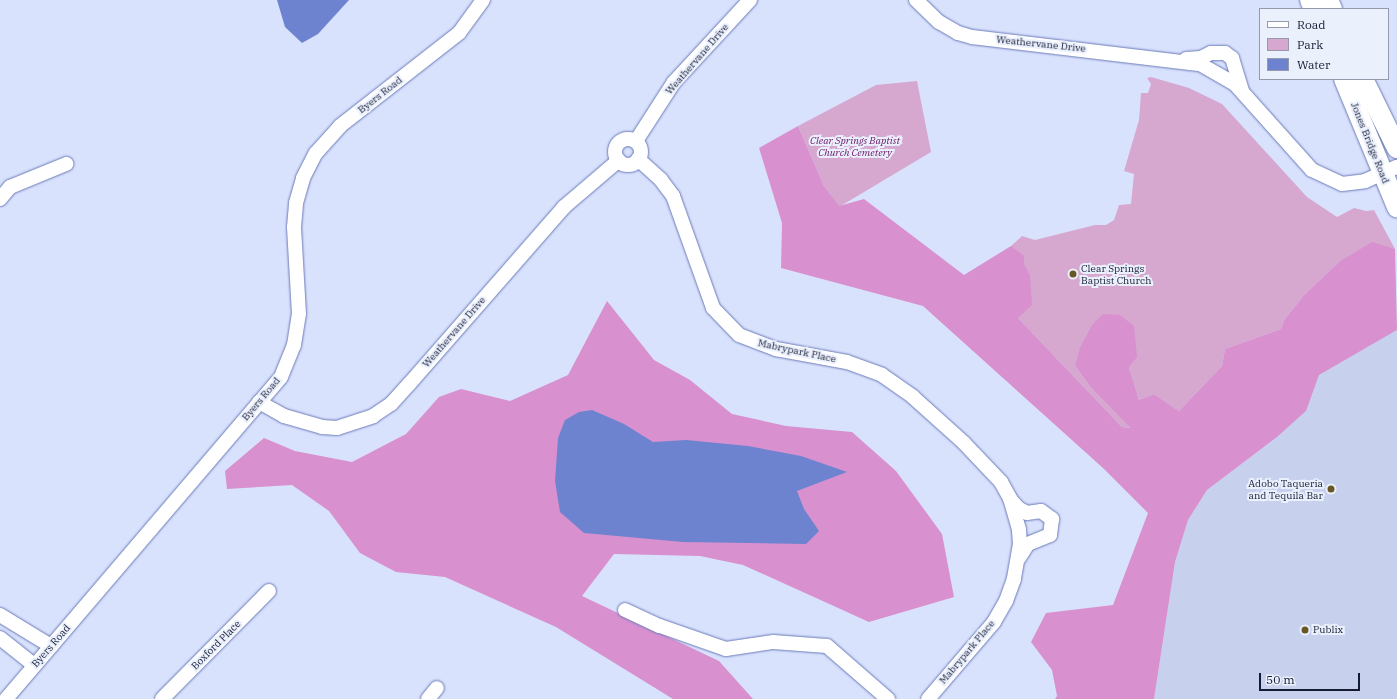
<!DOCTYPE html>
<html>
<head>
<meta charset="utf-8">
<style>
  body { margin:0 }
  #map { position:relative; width:1397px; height:699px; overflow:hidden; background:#d9e2fd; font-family:"IBM Plex Serif",serif }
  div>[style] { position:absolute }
  .built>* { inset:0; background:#c7d1ee }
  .green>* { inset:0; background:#d6a8cf }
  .forest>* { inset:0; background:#d890cf }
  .water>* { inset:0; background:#6e83d0 }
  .roads { filter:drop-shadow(0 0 1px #6a7bb8) drop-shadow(0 0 1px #6a7bb8) }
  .street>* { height:14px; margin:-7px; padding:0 7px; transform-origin:7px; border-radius:7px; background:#fff }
  .street>.ring { margin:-7px; padding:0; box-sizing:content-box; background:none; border:14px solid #fff; border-radius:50% }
  .secondary>* { height:20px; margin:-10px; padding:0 10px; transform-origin:10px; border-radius:10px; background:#fff }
  .dots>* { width:11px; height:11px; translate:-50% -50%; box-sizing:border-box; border:2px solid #ebf0fd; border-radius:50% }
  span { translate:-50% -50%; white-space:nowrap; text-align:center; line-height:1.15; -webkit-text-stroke:4px #ebf0fd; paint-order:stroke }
  .street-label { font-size:10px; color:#151b33 }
  .park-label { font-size:10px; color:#6a1565; font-style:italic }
  .poi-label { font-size:10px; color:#151b33 }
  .left { translate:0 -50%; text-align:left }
  .right { translate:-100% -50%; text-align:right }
  .legend { position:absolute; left:1259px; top:8px; width:130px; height:72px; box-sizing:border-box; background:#ebf0fd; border:1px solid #959bac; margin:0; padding:5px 7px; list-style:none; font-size:12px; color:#151b33 }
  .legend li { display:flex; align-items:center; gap:8px; height:20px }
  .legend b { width:20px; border:1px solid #959bac }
  .scale { position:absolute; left:1259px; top:673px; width:101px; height:18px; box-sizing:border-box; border:2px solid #151b33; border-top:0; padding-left:5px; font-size:12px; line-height:14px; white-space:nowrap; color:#151b33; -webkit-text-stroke:3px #ebf0fd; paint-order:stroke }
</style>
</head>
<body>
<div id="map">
  <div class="built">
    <i style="clip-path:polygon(1397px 330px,1397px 699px,1154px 699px,1175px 562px,1188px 520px,1207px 490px,1277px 437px,1306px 411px,1318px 375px)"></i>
  </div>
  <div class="green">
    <i style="clip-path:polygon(1151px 77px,1189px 88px,1222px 104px,1307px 197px,1337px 217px,1354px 208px,1366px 211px,1374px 210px,1395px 249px,1390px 248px,1339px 262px,1305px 294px,1284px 320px,1281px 329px,1225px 349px,1222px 366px,1179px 411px,1154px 394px,1139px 400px,1129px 367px,1075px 366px,1092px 389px,1132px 428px,1122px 427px,1018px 318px,1030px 275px,1011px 246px,1022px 236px,1035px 240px,1095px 225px,1106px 225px,1114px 220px,1119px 205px,1131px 204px,1134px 174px,1124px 171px,1139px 120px,1141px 93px,1148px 93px,1151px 84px,1147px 78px)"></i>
    <i style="clip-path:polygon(917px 81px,931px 152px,839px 207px,824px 186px,798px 126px,876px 85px)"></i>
  </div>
  <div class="forest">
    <i style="clip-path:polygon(798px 126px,824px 186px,839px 206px,864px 199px,964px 275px,1011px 246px,1024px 256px,1024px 264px,1030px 275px,1032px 305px,1018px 318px,1122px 427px,1131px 428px,1092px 389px,1075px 366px,1080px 348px,1092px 325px,1103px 314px,1120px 315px,1134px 326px,1137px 357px,1129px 367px,1139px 400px,1154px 394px,1179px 411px,1222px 366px,1225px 349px,1281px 329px,1284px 320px,1305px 294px,1339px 262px,1372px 242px,1395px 249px,1397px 330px,1319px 375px,1306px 411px,1277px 437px,1207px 490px,1188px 520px,1175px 562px,1154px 699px,1055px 699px,1057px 696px,1052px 670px,1031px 642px,1046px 613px,1113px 605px,1148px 513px,1103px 468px,923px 306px,781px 268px,782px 223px,759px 148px)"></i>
    <i style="clip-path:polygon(607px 301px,654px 360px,690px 380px,732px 414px,786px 426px,852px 432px,896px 471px,942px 534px,954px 597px,869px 622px,743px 565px,700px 556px,614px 554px,582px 596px,719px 661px,753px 699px,673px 699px,556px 627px,445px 577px,396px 572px,360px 553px,329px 511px,292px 485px,227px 489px,225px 471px,264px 438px,295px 451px,352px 462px,406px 434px,439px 397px,461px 389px,510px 401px,568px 375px)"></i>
  </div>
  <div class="water">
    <i style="clip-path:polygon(277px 0,349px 0,318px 34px,302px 43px,285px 27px)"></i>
    <i style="clip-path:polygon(592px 410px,624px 424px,653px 442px,686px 440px,748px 446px,801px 456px,847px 472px,797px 491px,804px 509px,819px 531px,806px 544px,683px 542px,584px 533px,560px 512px,555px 481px,558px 438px,565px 420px,579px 412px)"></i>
  </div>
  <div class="roads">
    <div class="street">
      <i style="left:916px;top:0;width:32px;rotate:44deg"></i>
      <i style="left:939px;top:22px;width:22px;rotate:30deg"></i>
      <i style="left:958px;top:33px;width:15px;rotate:16deg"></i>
      <i style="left:972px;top:37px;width:230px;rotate:6.8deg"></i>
      <i style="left:1200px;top:64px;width:40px;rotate:29.7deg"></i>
      <i style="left:1235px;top:84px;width:115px;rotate:48.2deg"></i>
      <i style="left:1312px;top:170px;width:33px;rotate:25deg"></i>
      <i style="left:1342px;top:184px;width:23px;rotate:-7deg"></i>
      <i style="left:1365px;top:181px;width:35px;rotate:-24deg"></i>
      <i style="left:1186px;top:59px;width:15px;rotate:-4deg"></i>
      <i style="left:1201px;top:58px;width:11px;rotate:-27deg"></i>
      <i style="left:1211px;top:53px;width:14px"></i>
      <i style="left:1225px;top:53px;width:9px;rotate:36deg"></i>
      <i style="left:1232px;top:58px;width:34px;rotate:73deg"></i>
      <i class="ring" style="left:615px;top:139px;width:12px;height:12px"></i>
      <i style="left:636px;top:141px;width:70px;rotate:-57.2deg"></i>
      <i style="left:674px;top:82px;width:112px;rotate:-47.2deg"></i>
      <i style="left:638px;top:159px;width:31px;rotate:42deg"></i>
      <i style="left:661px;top:180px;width:20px;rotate:53deg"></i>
      <i style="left:673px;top:196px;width:119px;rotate:70.3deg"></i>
      <i style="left:713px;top:308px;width:37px;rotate:46deg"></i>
      <i style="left:739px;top:335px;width:40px;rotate:21deg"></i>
      <i style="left:776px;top:349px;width:72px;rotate:10.4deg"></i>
      <i style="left:847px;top:362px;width:37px;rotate:20deg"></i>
      <i style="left:882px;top:375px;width:38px;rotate:35deg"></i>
      <i style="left:913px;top:397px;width:69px;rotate:42deg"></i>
      <i style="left:964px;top:443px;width:54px;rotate:46.5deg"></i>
      <i style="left:1001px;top:482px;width:18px;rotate:61deg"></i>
      <i style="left:1010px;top:498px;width:33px;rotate:74deg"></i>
      <i style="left:1019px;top:530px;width:14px;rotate:86deg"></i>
      <i style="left:1020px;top:544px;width:36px;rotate:100deg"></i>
      <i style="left:1014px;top:579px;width:23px;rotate:110deg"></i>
      <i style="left:1006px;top:601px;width:24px;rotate:120deg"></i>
      <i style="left:994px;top:622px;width:101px;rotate:130.6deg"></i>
      <i style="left:0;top:199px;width:16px;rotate:-50deg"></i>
      <i style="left:10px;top:187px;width:61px;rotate:-22.3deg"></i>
      <i style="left:259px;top:402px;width:29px;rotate:29deg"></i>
      <i style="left:284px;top:416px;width:40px;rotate:16deg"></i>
      <i style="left:322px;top:427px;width:15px;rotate:4deg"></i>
      <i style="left:337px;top:428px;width:38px;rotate:-18deg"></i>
      <i style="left:373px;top:416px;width:22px;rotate:-34deg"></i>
      <i style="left:391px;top:404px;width:28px;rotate:-48deg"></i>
      <i style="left:410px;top:383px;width:234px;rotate:-48.8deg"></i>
      <i style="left:564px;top:207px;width:72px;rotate:-40.5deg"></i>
      <i style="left:1010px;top:499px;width:12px;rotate:48deg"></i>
      <i style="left:1018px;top:508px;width:10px;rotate:29deg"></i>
      <i style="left:1027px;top:513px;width:14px;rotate:-8deg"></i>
      <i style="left:1041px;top:511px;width:14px;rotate:36deg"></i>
      <i style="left:1052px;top:519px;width:16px;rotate:97deg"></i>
      <i style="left:1050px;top:535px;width:24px;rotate:158deg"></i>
      <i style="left:1028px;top:544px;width:17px;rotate:123deg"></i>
      <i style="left:625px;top:610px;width:38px;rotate:25deg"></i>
      <i style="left:660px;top:626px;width:70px;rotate:19.2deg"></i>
      <i style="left:726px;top:649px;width:48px;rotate:-8.5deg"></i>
      <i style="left:773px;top:642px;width:54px;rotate:4.2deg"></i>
      <i style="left:827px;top:646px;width:81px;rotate:41deg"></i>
      <i style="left:0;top:615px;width:60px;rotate:31.3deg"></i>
      <i style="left:0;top:638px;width:43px;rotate:38.5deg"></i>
      <i style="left:6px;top:699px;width:423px;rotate:-49.5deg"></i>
      <i style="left:281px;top:377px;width:35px;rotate:-68deg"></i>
      <i style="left:294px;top:345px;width:31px;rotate:-81deg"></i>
      <i style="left:299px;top:314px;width:87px;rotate:-93.3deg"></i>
      <i style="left:294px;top:227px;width:24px;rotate:-85deg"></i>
      <i style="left:296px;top:203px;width:26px;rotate:-74deg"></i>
      <i style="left:303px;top:178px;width:28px;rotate:-63deg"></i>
      <i style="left:316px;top:153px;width:36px;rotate:-48deg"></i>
      <i style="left:340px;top:126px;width:151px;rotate:-38deg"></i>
      <i style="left:459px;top:33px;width:41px;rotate:-54deg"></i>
      <i style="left:162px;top:699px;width:152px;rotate:-45.3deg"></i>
      <i style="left:428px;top:699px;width:14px;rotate:-51deg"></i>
    </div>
    <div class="secondary">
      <i style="left:1310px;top:0;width:10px;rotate:66deg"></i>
      <i style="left:1328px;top:0;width:10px;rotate:66deg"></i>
      <i style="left:1344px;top:79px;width:139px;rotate:67.5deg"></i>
      <i style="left:1363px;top:79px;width:77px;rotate:63.8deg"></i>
    </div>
  </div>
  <div class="dots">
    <i style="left:1073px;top:274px;background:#685725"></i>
    <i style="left:1331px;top:489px;background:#685725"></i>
    <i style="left:1305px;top:630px;background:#685725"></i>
  </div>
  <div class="street-label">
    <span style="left:1041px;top:44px;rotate:6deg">Weathervane Drive</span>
    <span style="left:697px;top:59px;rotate:-49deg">Weathervane Drive</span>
    <span style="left:380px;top:95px;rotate:-38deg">Byers Road</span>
    <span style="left:1370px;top:143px;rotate:68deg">Jones Bridge Road</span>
    <span style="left:454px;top:332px;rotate:-49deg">Weathervane Drive</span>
    <span style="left:797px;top:351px;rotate:12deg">Mabrypark Place</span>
    <span style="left:261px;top:399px;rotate:-50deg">Byers Road</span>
    <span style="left:216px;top:645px;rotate:-45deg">Boxford Place</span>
    <span style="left:51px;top:646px;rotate:-49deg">Byers Road</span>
    <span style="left:967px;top:652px;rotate:-50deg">Mabrypark Place</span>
  </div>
  <div class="park-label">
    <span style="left:855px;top:146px">Clear Springs Baptist<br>Church Cemetery</span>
  </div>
  <div class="poi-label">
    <span class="left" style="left:1081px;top:274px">Clear Springs<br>Baptist Church</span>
    <span class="right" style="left:1323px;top:489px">Adobo Taqueria<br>and Tequila Bar</span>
    <span class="left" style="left:1313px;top:630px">Publix</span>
  </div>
  <ul class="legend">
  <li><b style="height:5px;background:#fff"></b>Road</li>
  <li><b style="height:11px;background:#d6a8cf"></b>Park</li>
  <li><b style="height:11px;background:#6e83d0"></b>Water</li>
  </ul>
  <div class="scale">50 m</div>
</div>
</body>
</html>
